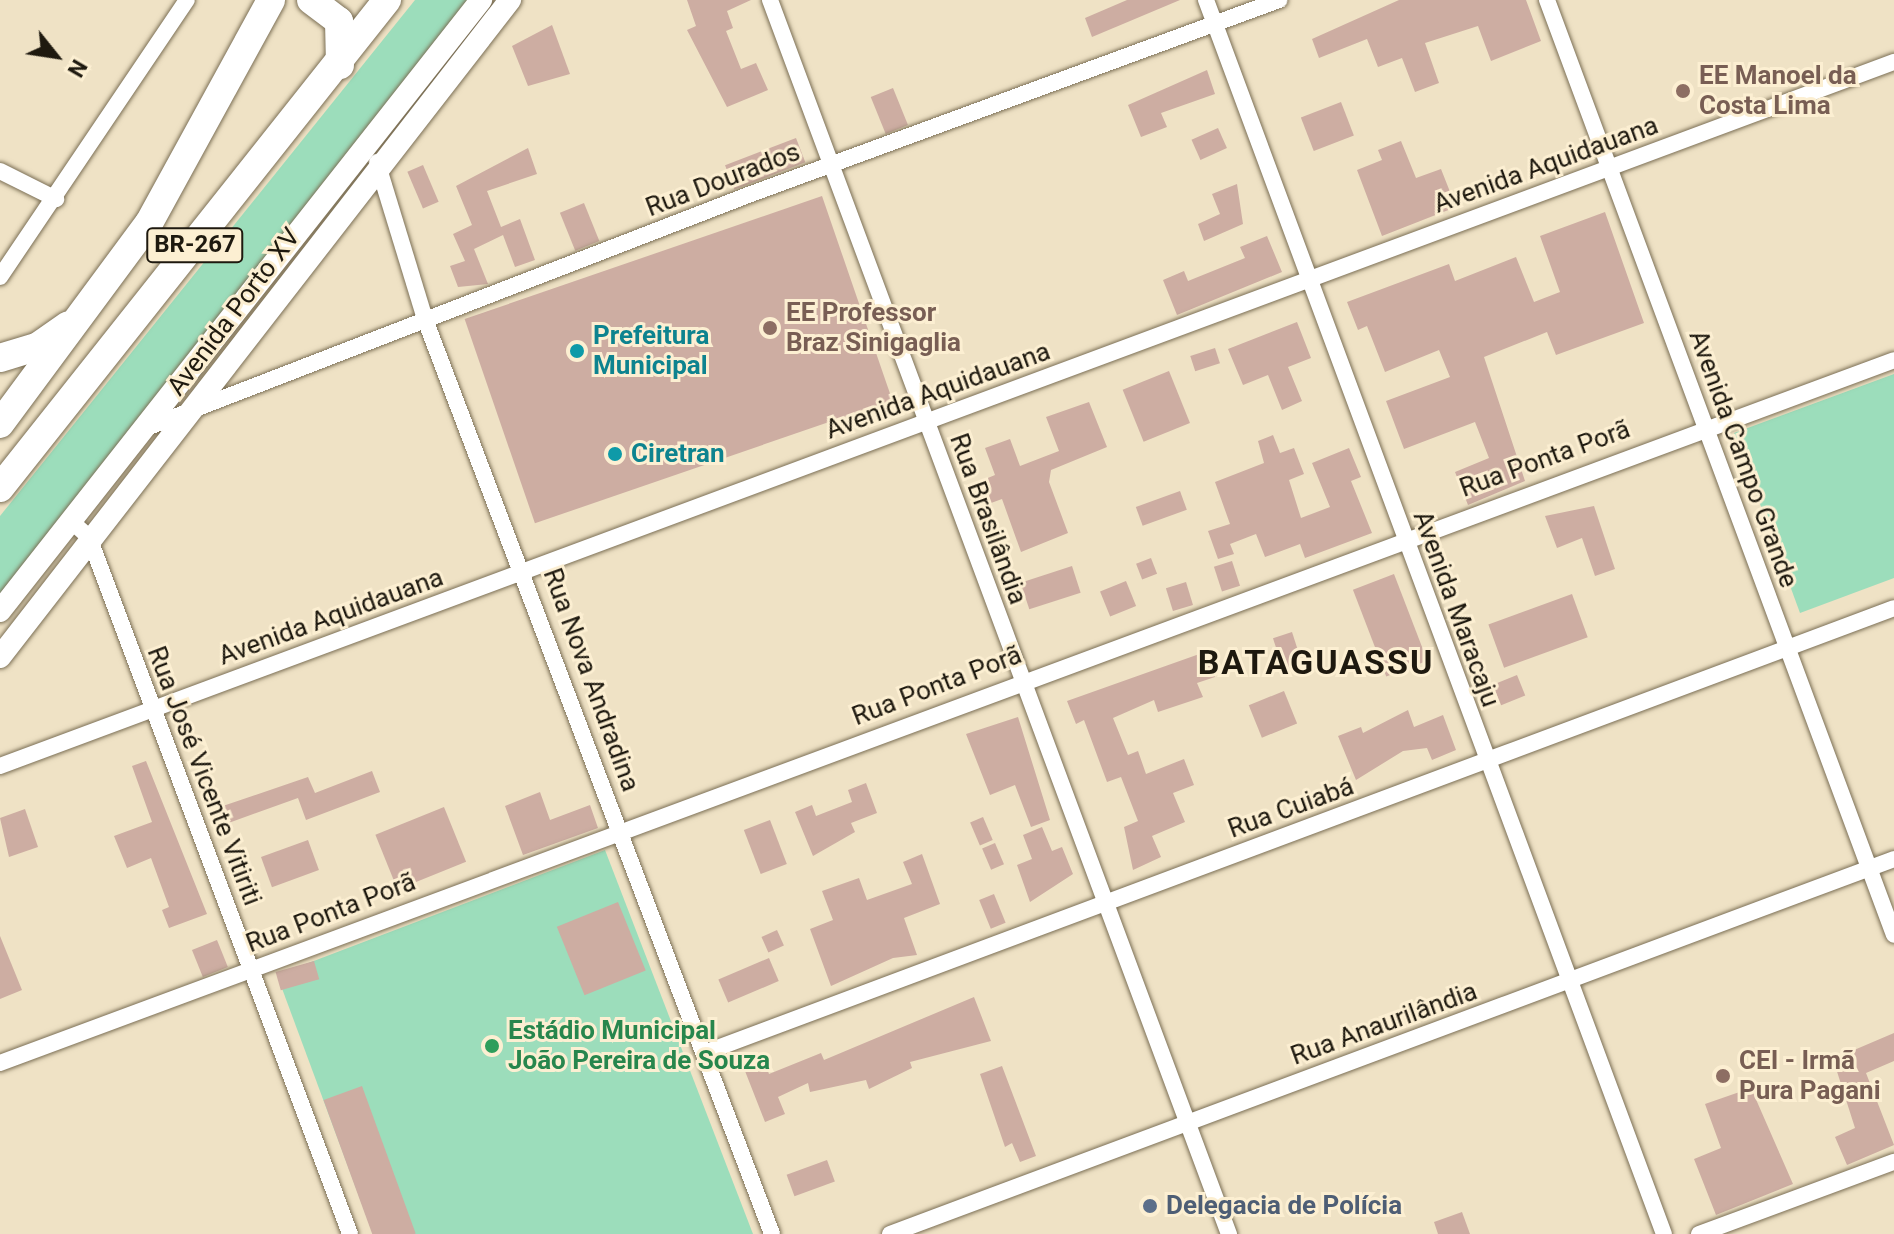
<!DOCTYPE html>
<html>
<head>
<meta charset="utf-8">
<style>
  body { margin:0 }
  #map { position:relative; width:1894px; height:1234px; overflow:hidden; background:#efe2c5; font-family:Roboto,sans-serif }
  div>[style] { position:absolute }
  .green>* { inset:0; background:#9cddbb }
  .building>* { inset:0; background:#cdada2; transform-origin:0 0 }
  .roads { filter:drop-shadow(0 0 2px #7b6f55) drop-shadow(0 0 2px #7b6f55) }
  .street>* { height:16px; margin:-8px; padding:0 8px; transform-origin:8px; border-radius:8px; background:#fff }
  .secondary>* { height:22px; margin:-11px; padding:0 11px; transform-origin:11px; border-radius:11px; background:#fff }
  .highway>* { height:28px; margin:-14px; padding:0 14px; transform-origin:14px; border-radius:14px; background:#fff }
  .dots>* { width:22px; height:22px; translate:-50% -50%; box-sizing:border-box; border:4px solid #fcefd2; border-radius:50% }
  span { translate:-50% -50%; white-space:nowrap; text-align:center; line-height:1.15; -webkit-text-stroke:6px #fcefd2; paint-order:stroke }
  .shield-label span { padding:2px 6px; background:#fcefd2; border:2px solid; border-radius:6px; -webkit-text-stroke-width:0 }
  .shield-label { font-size:24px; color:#1e190f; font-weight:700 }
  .education-label { font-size:26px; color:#785e54; font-weight:700 }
  .left { translate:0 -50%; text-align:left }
  .street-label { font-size:26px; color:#1e190f }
  .culture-label { font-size:26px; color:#0d838f; font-weight:700 }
  .leisure-label { font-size:26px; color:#27864d; font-weight:700 }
  .service-label { font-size:26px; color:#4e5e75; font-weight:700 }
  .district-label { font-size:34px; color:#1e190f; font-weight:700; letter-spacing:2px }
  .north { position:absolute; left:16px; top:16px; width:80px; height:80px; -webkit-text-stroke:6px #fcefd2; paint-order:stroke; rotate:120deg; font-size:22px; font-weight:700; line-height:32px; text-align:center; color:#1e190f }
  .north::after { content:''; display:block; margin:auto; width:28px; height:36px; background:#1e190f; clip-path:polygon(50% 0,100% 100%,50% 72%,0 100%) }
</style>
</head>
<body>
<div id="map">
  <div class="green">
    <i style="clip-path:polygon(415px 0,467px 0,101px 477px,0 596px,0 516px)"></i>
    <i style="clip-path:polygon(1894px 374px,1894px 578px,1800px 613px,1734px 433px)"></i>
    <i style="clip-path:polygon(605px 850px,753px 1234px,373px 1234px,277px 975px)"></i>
  </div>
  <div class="building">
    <i style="clip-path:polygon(687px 0,751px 0,727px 11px,733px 28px,726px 31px,741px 69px,756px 63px,768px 90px,727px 107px,687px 30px,696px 26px)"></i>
    <i style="clip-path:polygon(1127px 0,1180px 0,1092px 37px,1085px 18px)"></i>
    <i style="clip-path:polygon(1399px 0,1526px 0,1541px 41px,1491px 61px,1478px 26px,1425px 43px,1439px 83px,1415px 92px,1402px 58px,1378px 67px,1367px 39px,1319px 58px,1312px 39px)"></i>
    <i style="clip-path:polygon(552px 25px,570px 74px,528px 86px,512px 46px)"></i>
    <i style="clip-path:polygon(1207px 70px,1215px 94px,1161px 113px,1167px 127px,1141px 137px,1128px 105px)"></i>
    <i style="left:893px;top:88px;width:40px;height:24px;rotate:68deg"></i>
    <i style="left:1341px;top:102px;width:36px;height:43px;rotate:69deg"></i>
    <i style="left:1218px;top:128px;width:22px;height:29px;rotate:66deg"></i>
    <i style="left:796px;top:138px;width:26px;height:76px;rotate:69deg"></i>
    <i style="clip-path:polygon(1401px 141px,1416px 178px,1441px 169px,1456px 207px,1382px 236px,1357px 170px,1382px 160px,1378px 150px)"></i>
    <i style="clip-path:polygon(528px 148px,537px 174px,487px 191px,501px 227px,520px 219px,535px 260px,515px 267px,503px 235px,474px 249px,488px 284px,458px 287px,450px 266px,465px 261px,453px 234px,472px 225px,456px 186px)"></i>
    <i style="left:423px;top:165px;width:40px;height:17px;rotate:67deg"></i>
    <i style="clip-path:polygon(1237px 184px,1243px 224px,1204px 241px,1198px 224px,1220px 214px,1212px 194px)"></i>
    <i style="left:822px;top:196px;width:216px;height:378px;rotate:71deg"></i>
    <i style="left:584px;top:203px;width:41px;height:26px;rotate:68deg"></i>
    <i style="clip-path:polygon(1605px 212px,1644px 323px,1556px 355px,1547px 332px,1484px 357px,1525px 481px,1468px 505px,1455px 472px,1489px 458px,1475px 422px,1404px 449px,1386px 401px,1450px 377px,1439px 350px,1385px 372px,1367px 326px,1358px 330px,1347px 302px,1449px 264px,1455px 281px,1516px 257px,1534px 302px,1560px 292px,1540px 236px)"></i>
    <i style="clip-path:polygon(1267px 236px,1282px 272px,1177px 315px,1163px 280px,1184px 271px,1188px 281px,1245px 258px,1240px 247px)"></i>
    <i style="clip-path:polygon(1297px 322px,1311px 358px,1288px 367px,1302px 401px,1282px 410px,1268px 375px,1243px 385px,1228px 349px)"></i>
    <i style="left:1215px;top:348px;width:16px;height:26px;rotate:72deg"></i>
    <i style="left:1169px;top:371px;width:56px;height:50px;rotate:68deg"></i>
    <i style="clip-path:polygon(1089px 402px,1107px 447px,1051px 470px,1049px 482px,1068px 533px,1021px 552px,1002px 499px,991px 503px,983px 480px,995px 475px,985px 448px,1010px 439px,1020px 466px,1059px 451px,1046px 417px)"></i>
    <i style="clip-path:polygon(1273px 435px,1280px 453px,1294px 448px,1304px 474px,1289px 480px,1301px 518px,1330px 507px,1312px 463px,1349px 448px,1361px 477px,1351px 481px,1372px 533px,1305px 558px,1300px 544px,1265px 557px,1256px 534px,1230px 544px,1234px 554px,1218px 559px,1208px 531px,1230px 524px,1215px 482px,1264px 463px,1258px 441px)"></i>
    <i style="left:1180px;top:491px;width:20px;height:47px;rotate:70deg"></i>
    <i style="clip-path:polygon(1594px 506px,1615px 569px,1595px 576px,1582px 538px,1557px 548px,1545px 516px)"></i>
    <i style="left:1151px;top:558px;width:17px;height:16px;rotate:69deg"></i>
    <i style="left:1232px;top:561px;width:26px;height:19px;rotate:72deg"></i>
    <i style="left:1072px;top:566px;width:28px;height:54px;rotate:72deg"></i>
    <i style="left:1394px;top:574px;width:93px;height:44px;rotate:69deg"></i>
    <i style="left:1126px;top:581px;width:27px;height:28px;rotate:68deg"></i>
    <i style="left:1186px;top:582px;width:24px;height:21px;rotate:73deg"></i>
    <i style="left:1572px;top:594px;width:46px;height:89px;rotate:70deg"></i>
    <i style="left:1292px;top:632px;width:33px;height:20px;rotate:72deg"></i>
    <i style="clip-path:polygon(1205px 652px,1215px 677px,1197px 683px,1203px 697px,1158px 712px,1154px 700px,1113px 718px,1128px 755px,1138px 751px,1146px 774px,1184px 759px,1194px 785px,1173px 793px,1185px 822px,1152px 836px,1161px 857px,1133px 870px,1124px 827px,1138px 821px,1121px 777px,1107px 782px,1084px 720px,1076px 724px,1067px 701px)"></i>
    <i style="left:1517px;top:675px;width:22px;height:26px;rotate:68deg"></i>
    <i style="left:1284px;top:691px;width:35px;height:38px;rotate:68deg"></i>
    <i style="clip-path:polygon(1408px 710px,1414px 727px,1443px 715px,1456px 750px,1432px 760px,1427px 748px,1403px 751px,1356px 780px,1338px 736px,1361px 727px,1363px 733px)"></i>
    <i style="clip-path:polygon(1018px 717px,1050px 820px,1031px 827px,1015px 785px,990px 795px,966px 734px)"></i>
    <i style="clip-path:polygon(146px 761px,207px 914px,169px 928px,162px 910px,169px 907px,151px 858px,127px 868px,114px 836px,152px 822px,132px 766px)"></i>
    <i style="clip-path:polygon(372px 771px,380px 792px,306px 820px,298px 798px,223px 825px,217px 808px,308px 777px,315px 793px)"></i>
    <i style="clip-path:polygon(866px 783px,877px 813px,851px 823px,855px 832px,813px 856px,795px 812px,812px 805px,816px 816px,852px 802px,848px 790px)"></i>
    <i style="clip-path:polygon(540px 792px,550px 820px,590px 805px,598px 828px,523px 855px,505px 806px)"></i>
    <i style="left:444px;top:807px;width:59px;height:74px;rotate:68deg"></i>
    <i style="clip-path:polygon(25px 809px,38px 847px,9px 857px,0 818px)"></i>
    <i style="left:983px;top:817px;width:25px;height:14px;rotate:67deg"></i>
    <i style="left:770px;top:820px;width:47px;height:28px;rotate:69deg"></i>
    <i style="clip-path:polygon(1042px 827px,1052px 851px,1062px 847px,1073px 874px,1030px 902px,1017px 865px,1032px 859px,1023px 835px)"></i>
    <i style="left:308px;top:840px;width:32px;height:50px;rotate:70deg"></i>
    <i style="left:995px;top:843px;width:23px;height:14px;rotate:67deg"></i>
    <i style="clip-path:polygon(922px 854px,940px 904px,904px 918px,917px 955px,893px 958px,831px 986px,810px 929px,833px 920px,822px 891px,859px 878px,867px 900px,912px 884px,903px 862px)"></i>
    <i style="left:994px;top:894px;width:31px;height:16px;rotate:68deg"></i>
    <i style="left:618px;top:902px;width:74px;height:66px;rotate:68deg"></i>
    <i style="left:777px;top:930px;width:17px;height:17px;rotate:66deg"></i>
    <i style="clip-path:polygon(0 936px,22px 990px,0 999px)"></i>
    <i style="left:217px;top:940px;width:29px;height:27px;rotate:68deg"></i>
    <i style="left:769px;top:958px;width:25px;height:55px;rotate:67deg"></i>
    <i style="left:314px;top:961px;width:19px;height:40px;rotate:74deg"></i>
    <i style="clip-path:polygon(974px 997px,991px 1041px,910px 1062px,912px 1068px,869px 1089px,866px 1080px,810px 1092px,808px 1083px,778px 1097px,785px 1114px,765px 1122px,745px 1071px,765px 1063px,769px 1074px,821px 1053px,824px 1060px)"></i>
    <i style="clip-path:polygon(1894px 1033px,1894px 1061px,1866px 1073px,1894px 1145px,1847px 1165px,1835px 1137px,1855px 1128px,1833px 1059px)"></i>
    <i style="clip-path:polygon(1002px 1066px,1036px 1156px,1020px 1162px,1012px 1143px,1005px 1147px,980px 1074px)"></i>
    <i style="left:362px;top:1086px;width:157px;height:41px;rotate:70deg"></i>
    <i style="clip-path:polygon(1751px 1088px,1793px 1184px,1716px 1215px,1694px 1159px,1721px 1148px,1705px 1104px)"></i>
    <i style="left:827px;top:1160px;width:23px;height:43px;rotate:70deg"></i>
    <i style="clip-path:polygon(1462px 1212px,1470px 1234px,1438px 1234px,1434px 1222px)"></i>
  </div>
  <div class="roads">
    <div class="street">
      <i style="left:770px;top:0;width:1317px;rotate:69.6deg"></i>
      <i style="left:1206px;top:0;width:1316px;rotate:69.64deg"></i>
      <i style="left:1547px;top:0;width:997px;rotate:69.64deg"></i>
      <i style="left:377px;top:162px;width:167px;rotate:73deg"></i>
      <i style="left:426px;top:322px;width:975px;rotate:69.22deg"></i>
      <i style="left:0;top:171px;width:63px;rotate:26.6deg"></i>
      <i style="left:0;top:277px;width:334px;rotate:-56deg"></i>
      <i style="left:146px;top:428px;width:649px;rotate:-21.15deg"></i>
      <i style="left:751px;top:194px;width:563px;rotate:-20.17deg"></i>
      <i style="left:71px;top:521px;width:24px;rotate:42deg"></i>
      <i style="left:89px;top:537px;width:744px;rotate:69.47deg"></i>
      <i style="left:0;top:766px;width:2021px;rotate:-20.39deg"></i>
      <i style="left:704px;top:1053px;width:1270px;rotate:-20.5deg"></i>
      <i style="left:0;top:1063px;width:2020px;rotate:-20.36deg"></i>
      <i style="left:890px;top:1234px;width:1072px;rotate:-20.48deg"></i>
      <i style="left:1699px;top:1234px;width:208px;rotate:-20.3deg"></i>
    </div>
    <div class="secondary">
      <i style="left:0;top:611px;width:778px;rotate:-51.79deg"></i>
      <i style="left:0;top:657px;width:832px;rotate:-52.18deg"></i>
    </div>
    <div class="highway">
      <i style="left:311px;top:0;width:35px;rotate:37deg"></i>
      <i style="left:339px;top:21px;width:44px;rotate:88.7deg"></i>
      <i style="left:0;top:358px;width:39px;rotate:-17deg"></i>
      <i style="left:37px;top:347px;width:38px;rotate:-35deg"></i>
      <i style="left:0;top:424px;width:250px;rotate:-53.5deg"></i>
      <i style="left:149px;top:223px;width:254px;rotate:-61.3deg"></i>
      <i style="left:0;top:488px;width:623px;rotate:-51.58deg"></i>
    </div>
  </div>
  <div class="dots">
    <i style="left:1683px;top:91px;background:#8d6e63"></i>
    <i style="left:770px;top:328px;background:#8d6e63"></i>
    <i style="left:577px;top:351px;background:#0f9aa8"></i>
    <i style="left:615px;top:454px;background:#0f9aa8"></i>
    <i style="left:492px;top:1046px;background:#2e9e5b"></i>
    <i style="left:1723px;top:1076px;background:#8d6e63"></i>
    <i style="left:1150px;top:1206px;background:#5c6f8a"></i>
  </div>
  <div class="shield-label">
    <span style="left:195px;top:245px">BR-267</span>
  </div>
  <div class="education-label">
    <span class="left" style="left:1699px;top:91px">EE Manoel da<br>Costa Lima</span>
    <span class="left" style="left:786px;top:328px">EE Professor<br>Braz Sinigaglia</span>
    <span class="left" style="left:1739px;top:1076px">CEI - Irmã<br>Pura Pagani</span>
  </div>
  <div class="street-label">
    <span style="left:1546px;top:165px;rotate:-20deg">Avenida Aquidauana</span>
    <span style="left:723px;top:180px;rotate:-21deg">Rua Dourados</span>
    <span style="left:234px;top:312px;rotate:-53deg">Avenida Porto XV</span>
    <span style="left:938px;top:391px;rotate:-20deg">Avenida Aquidauana</span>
    <span style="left:1545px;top:459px;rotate:-20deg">Rua Ponta Porã</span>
    <span style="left:1743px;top:459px;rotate:70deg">Avenida Campo Grande</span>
    <span style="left:988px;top:519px;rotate:70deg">Rua Brasilândia</span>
    <span style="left:1456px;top:609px;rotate:70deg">Avenida Maracaju</span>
    <span style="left:331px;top:617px;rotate:-20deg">Avenida Aquidauana</span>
    <span style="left:591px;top:680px;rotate:70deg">Rua Nova Andradina</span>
    <span style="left:937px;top:686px;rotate:-21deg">Rua Ponta Porã</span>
    <span style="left:204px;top:776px;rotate:69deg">Rua José Vicente Vitiriti</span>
    <span style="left:1291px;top:808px;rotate:-20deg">Rua Cuiabá</span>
    <span style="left:331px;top:913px;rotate:-21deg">Rua Ponta Porã</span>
    <span style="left:1384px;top:1024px;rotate:-20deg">Rua Anaurilândia</span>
  </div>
  <div class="culture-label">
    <span class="left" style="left:593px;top:351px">Prefeitura<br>Municipal</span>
    <span class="left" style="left:631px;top:454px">Ciretran</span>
  </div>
  <div class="leisure-label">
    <span class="left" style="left:508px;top:1046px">Estádio Municipal<br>João Pereira de Souza</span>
  </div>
  <div class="service-label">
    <span class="left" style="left:1166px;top:1206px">Delegacia de Polícia</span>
  </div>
  <div class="district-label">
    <span style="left:1316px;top:663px">BATAGUASSU</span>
  </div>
  <div class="north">N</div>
</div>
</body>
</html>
